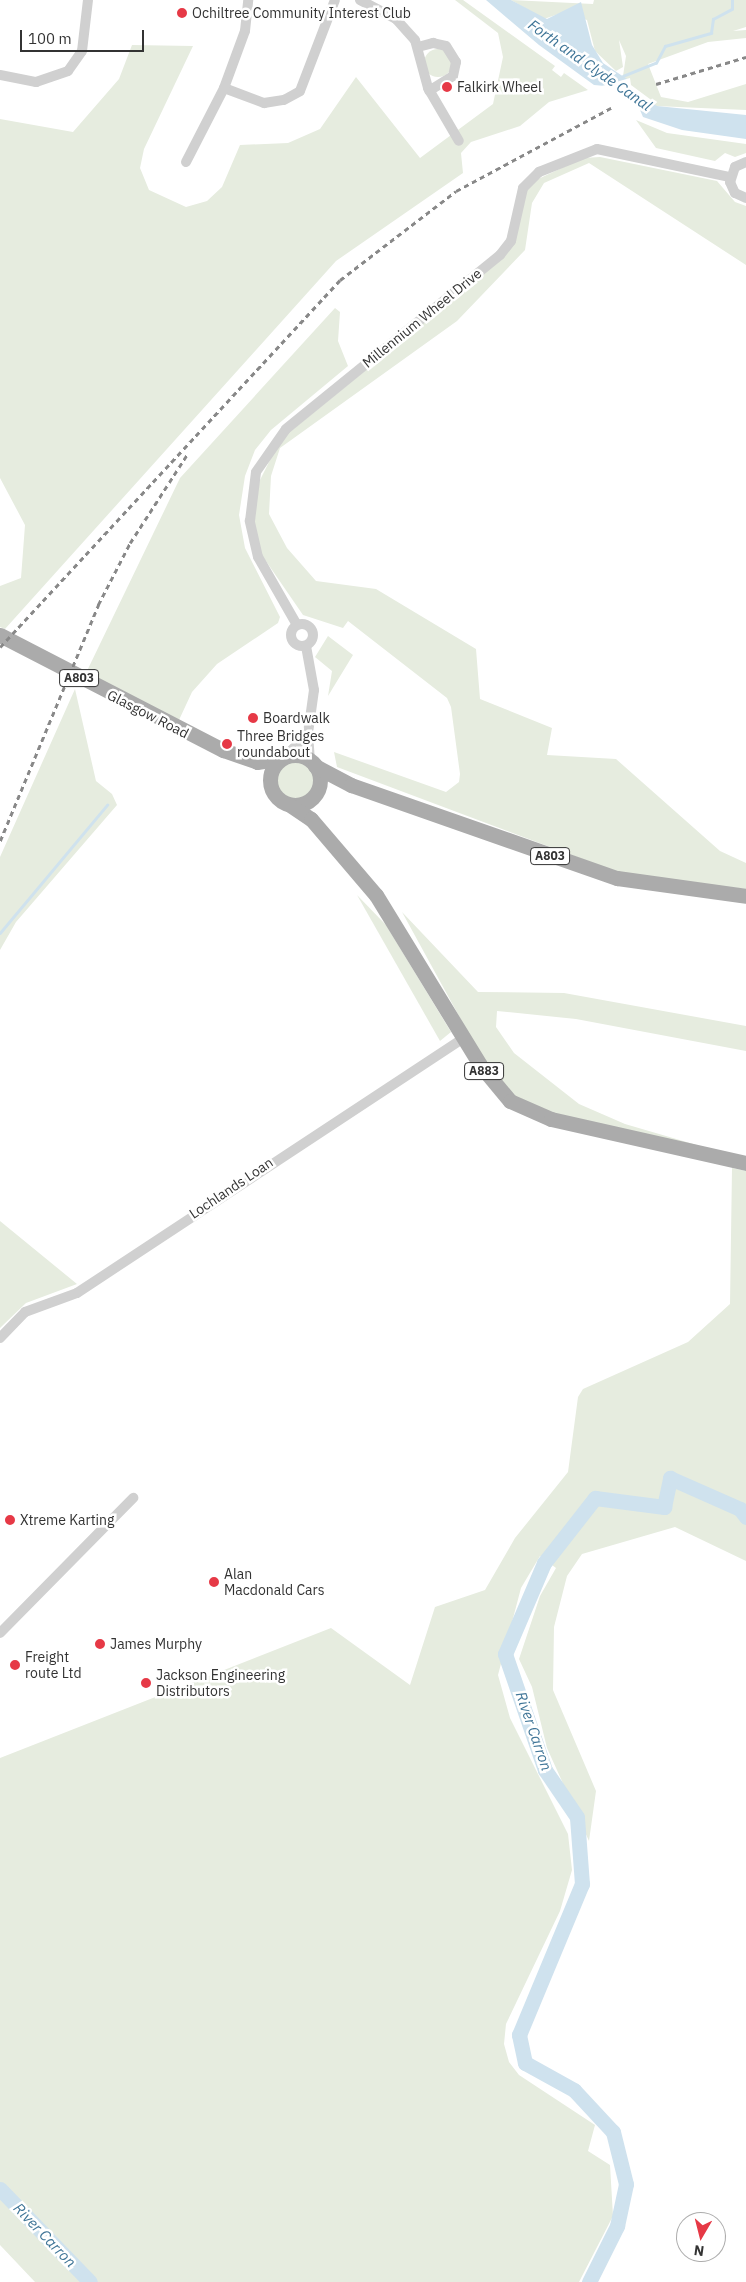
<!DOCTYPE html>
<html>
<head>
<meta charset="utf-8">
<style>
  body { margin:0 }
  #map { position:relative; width:746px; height:2282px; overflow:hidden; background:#fff; font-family:"IBM Plex Sans",sans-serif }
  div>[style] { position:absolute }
  .green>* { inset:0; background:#e6ecdf }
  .round { border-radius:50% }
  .water>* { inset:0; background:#cfe2ee }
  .pier>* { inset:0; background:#fff }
  .stream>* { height:2.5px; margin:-1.25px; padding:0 1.25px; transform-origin:1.25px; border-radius:1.25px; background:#cfe2ee }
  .river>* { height:15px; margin:-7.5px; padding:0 7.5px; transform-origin:7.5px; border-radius:7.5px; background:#cfe2ee }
  .minor>* { height:10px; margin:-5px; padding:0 5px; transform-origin:5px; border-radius:5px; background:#d0d0d0 }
  .minor>.ring { margin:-5px; padding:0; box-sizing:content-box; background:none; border:10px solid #d0d0d0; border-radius:50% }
  .primary>* { height:15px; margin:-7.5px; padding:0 7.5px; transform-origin:7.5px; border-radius:7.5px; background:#ababab }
  .primary>.ring { margin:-7.5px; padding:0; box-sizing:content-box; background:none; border:15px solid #ababab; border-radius:50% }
  .rail>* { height:2.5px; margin-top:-1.25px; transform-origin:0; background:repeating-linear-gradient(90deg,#888 0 5px,transparent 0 9px) }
  .dots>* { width:14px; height:14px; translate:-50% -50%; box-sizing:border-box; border:2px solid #fff; border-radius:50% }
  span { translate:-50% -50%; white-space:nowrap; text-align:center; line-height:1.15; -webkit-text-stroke:5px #fff; paint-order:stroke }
  .shield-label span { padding:1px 4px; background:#fff; border:1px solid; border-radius:4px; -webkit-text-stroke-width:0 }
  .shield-label { font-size:12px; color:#333; font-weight:700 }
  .poi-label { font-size:14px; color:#333 }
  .left { translate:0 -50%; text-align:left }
  .street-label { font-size:14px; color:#333 }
  .water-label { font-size:15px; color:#3f7597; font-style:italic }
  .north { position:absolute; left:676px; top:2212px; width:50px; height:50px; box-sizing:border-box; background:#fff; border:1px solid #adadad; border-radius:50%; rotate:188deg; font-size:14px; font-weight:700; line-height:20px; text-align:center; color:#333 }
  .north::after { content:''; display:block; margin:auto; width:18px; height:22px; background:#e63946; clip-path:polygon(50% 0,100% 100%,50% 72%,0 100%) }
  .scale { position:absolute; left:20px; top:30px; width:124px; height:22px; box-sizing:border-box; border:2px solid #333; border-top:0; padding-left:6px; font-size:15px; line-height:18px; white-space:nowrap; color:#333; -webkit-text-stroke:4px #fff; paint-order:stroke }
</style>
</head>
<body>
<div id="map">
  <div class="green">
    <i style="clip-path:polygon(455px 0,463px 0,555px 66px,552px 70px,561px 77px,564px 73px,588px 90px,549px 102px,520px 126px,471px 142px,461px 153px,463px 173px,336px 261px,5px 629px,0 627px,0 586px,21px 578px,25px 525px,0 478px,0 119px,73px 132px,119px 79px,132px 45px,193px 46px,144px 149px,140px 168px,149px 190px,186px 207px,207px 201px,222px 187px,240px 145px,288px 143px,320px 129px,356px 77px,420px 158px,493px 104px,503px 57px,498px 33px)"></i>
    <i style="clip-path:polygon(511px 0,593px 4px,594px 0,746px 0,746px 27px,733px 31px,746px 30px,746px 38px,708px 42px,648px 64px,661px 97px,688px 102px,746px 84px,746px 110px,656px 106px,628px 87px,623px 76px,626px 56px,619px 40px,623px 67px,616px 71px,595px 51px,587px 20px,564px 12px,544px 19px)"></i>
    <i class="round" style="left:424px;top:49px;width:28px;height:28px"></i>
    <i style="clip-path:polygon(636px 120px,667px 133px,746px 144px,746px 153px,735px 157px,725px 153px,715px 161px,656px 148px)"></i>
    <i style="clip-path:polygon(600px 157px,717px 181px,735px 202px,746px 206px,746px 265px,589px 163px,544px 183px,532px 203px,525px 250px,457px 321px,280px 448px,271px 476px,269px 514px,287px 548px,316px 581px,376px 589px,476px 649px,480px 699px,552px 728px,547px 755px,616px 759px,720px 851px,746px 863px,746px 889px,625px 875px,337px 767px,334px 752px,446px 792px,459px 782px,460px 774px,451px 707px,447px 698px,348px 621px,343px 628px,303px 615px,259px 551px,252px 510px,255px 490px,280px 440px,502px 259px,525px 193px,536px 180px,583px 158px)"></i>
    <i style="clip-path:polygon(335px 308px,340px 312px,338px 341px,348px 366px,271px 430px,255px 450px,245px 476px,239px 515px,245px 548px,280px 617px,278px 623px,217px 664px,192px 692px,179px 720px,86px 673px,180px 478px)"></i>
    <i style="clip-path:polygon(328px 636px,353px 655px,328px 696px,332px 671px,315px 657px)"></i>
    <i style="clip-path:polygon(75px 689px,96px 781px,112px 794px,117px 805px,16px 922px,0 950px,0 857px)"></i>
    <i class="round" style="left:277px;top:761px;width:38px;height:38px"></i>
    <i style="clip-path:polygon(357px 895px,386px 925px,451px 1032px,440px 1041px)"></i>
    <i style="clip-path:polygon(402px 912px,478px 992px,564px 993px,746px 1026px,746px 1051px,576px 1019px,497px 1011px,496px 1027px,514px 1053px,579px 1104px,625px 1124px,707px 1148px,551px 1113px,511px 1094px,482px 1058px)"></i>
    <i style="clip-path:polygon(732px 1168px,746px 1171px,746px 1561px,675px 1527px,582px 1554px,567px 1576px,554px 1627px,553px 1690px,596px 1791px,589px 1841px,547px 1748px,532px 1687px,519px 1659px,540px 1596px,556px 1568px,540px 1556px,521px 1588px,498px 1675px,510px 1718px,568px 1834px,572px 1870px,560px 1911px,506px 2024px,504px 2044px,509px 2062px,519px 2075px,595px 2125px,588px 2151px,610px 2165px,613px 2216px,579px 2282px,35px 2282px,0 2245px,0 1758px,331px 1628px,410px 1685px,435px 1607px,485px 1590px,515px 1538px,568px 1472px,578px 1397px,583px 1389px,688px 1342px,730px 1304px)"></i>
    <i style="clip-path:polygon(0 1221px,77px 1284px,26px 1303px,0 1328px)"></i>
  </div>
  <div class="water">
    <i style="clip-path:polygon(486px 0,511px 0,547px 19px,581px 2px,592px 45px,603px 63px,627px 79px,628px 87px,657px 106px,746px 115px,746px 139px,682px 130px,643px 117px,640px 110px,605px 86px,594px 85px,539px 45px)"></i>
  </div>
  <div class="pier">
    <i style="clip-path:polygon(630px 78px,631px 85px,654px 102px,638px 112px,604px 88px,595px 88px)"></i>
  </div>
  <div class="stream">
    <i style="left:623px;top:76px;width:35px;rotate:-22deg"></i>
    <i style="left:656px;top:63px;width:19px;rotate:-62deg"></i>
    <i style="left:665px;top:46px;width:48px;rotate:-15.8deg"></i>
    <i style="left:711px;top:33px;width:14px;rotate:-82deg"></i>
    <i style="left:713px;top:19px;width:21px;rotate:-28deg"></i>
    <i style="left:732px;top:9px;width:9px;rotate:-90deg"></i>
    <i style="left:0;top:933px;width:167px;rotate:-50.1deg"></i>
  </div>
  <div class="river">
    <i style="left:0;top:2189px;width:129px;rotate:45.9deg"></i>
    <i style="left:589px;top:2282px;width:63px;rotate:-63.4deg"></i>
    <i style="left:617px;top:2226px;width:43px;rotate:-77.9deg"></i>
    <i style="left:626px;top:2184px;width:54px;rotate:-104deg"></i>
    <i style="left:613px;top:2132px;width:57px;rotate:-132.9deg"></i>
    <i style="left:574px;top:2090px;width:56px;rotate:-151.1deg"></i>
    <i style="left:525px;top:2063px;width:29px;rotate:-102deg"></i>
    <i style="left:519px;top:2035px;width:164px;rotate:-67.4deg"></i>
    <i style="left:582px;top:1884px;width:67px;rotate:-94.3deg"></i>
    <i style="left:577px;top:1817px;width:57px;rotate:-124.2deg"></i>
    <i style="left:545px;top:1770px;width:123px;rotate:-109deg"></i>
    <i style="left:505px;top:1654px;width:99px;rotate:-66.8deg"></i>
    <i style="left:544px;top:1563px;width:83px;rotate:-51.9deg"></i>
    <i style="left:595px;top:1498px;width:70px;rotate:7.4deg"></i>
    <i style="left:664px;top:1507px;width:30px;rotate:-78deg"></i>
    <i style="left:670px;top:1478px;width:77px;rotate:23.9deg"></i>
    <i style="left:740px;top:1509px;width:10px;rotate:53deg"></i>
  </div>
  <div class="minor">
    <i style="left:360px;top:0;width:41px;rotate:27.8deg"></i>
    <i style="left:396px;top:19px;width:28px;rotate:48deg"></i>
    <i style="left:415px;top:40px;width:50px;rotate:74.8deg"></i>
    <i style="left:428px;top:88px;width:61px;rotate:59.7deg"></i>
    <i style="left:418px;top:47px;width:16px;rotate:-15deg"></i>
    <i style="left:433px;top:43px;width:13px;rotate:13deg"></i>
    <i style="left:446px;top:46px;width:19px;rotate:58deg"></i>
    <i style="left:456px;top:62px;width:14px;rotate:102deg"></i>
    <i style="left:453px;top:76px;width:28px;rotate:148deg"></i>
    <i style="left:0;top:75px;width:37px;rotate:11deg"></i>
    <i style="left:36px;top:82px;width:34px;rotate:-19deg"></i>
    <i style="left:68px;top:71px;width:24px;rotate:-55deg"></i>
    <i style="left:82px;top:51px;width:51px;rotate:-83.3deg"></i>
    <i style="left:224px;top:88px;width:43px;rotate:20.6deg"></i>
    <i style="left:264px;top:103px;width:20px;rotate:-9deg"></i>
    <i style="left:284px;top:100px;width:18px;rotate:-29deg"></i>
    <i style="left:300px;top:91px;width:97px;rotate:-69deg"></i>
    <i style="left:186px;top:162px;width:83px;rotate:-62.8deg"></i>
    <i style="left:224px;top:88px;width:61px;rotate:-69.8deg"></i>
    <i style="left:245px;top:31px;width:31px;rotate:-84deg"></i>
    <i style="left:746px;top:162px;width:12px;rotate:156deg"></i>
    <i style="left:735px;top:167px;width:16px;rotate:108deg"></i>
    <i style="left:730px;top:182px;width:12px;rotate:66deg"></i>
    <i style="left:735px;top:193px;width:12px;rotate:24deg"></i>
    <i class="ring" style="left:291px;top:624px;width:12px;height:12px"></i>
    <i style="left:297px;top:625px;width:78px;rotate:-119.8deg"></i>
    <i style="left:258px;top:557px;width:37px;rotate:-103deg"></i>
    <i style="left:250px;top:521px;width:49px;rotate:-83deg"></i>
    <i style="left:256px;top:472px;width:52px;rotate:-55.1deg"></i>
    <i style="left:286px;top:429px;width:276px;rotate:-39.1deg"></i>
    <i style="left:500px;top:255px;width:18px;rotate:-52deg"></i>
    <i style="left:511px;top:241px;width:54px;rotate:-77.2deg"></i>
    <i style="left:523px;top:188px;width:23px;rotate:-45deg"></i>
    <i style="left:539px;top:172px;width:62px;rotate:-21.6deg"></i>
    <i style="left:597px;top:149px;width:136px;rotate:11.9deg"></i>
    <i style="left:306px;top:646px;width:45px;rotate:79.7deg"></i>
    <i style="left:314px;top:690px;width:43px;rotate:97.9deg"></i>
    <i style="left:308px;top:733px;width:28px;rotate:86deg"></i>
    <i style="left:285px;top:757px;width:33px;rotate:-46deg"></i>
    <i style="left:0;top:1338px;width:36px;rotate:-46deg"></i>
    <i style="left:25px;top:1312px;width:55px;rotate:-20.1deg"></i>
    <i style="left:77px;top:1293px;width:463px;rotate:-33.4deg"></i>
    <i style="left:0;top:1633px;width:190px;rotate:-45.4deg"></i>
  </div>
  <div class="primary">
    <i style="left:0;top:635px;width:251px;rotate:27.3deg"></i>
    <i style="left:223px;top:750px;width:36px;rotate:19deg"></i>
    <i style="left:257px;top:762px;width:25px;rotate:-9deg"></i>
    <i class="ring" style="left:270px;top:755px;width:35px;height:35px"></i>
    <i style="left:315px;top:766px;width:41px;rotate:27.8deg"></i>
    <i style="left:351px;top:785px;width:282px;rotate:19.3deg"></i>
    <i style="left:617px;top:878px;width:130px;rotate:7.9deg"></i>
    <i style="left:290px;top:805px;width:25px;rotate:34deg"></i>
    <i style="left:311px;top:819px;width:100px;rotate:49.5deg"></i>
    <i style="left:376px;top:895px;width:199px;rotate:58.5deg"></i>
    <i style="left:480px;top:1065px;width:47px;rotate:50.2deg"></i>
    <i style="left:510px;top:1101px;width:45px;rotate:23.7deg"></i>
    <i style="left:551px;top:1119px;width:200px;rotate:12.7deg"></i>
  </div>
  <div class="rail">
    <i style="left:656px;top:84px;width:94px;rotate:-16.7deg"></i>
    <i style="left:0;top:647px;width:500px;rotate:-47.19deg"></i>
    <i style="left:340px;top:280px;width:146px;rotate:-37.5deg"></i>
    <i style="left:456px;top:191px;width:176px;rotate:-28.2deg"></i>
    <i style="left:0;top:841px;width:256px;rotate:-67.4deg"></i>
    <i style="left:98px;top:605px;width:70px;rotate:-62.7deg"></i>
    <i style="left:130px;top:543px;width:107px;rotate:-57.2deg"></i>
  </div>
  <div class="dots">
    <i style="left:182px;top:13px;background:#e63946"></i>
    <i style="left:447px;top:87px;background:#e63946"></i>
    <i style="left:253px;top:718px;background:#e63946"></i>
    <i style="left:227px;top:744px;background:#e63946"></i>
    <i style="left:10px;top:1520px;background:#e63946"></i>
    <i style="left:214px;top:1582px;background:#e63946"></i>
    <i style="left:100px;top:1644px;background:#e63946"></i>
    <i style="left:15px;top:1665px;background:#e63946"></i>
    <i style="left:146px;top:1683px;background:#e63946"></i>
  </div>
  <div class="shield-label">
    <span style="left:79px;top:678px">A803</span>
    <span style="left:550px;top:856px">A803</span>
    <span style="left:484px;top:1071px">A883</span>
  </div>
  <div class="poi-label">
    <span class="left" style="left:192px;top:13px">Ochiltree Community Interest Club</span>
    <span class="left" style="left:457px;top:87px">Falkirk Wheel</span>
    <span class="left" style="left:263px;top:718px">Boardwalk</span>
    <span class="left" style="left:237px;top:744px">Three Bridges<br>roundabout</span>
    <span class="left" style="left:20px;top:1520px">Xtreme Karting</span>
    <span class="left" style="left:224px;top:1582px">Alan<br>Macdonald Cars</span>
    <span class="left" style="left:110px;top:1644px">James Murphy</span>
    <span class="left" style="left:25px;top:1665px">Freight<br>route Ltd</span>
    <span class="left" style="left:156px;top:1683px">Jackson Engineering<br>Distributors</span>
  </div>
  <div class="street-label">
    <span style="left:422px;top:318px;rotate:-39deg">Millennium Wheel Drive</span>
    <span style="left:148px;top:714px;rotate:27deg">Glasgow Road</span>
    <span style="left:231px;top:1188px;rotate:-34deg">Lochlands Loan</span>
  </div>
  <div class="water-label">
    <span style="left:590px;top:65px;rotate:35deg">Forth and Clyde Canal</span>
    <span style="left:534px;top:1731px;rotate:71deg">River Carron</span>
    <span style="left:45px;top:2235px;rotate:46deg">River Carron</span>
  </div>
  <div class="north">N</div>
  <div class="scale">100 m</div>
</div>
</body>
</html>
